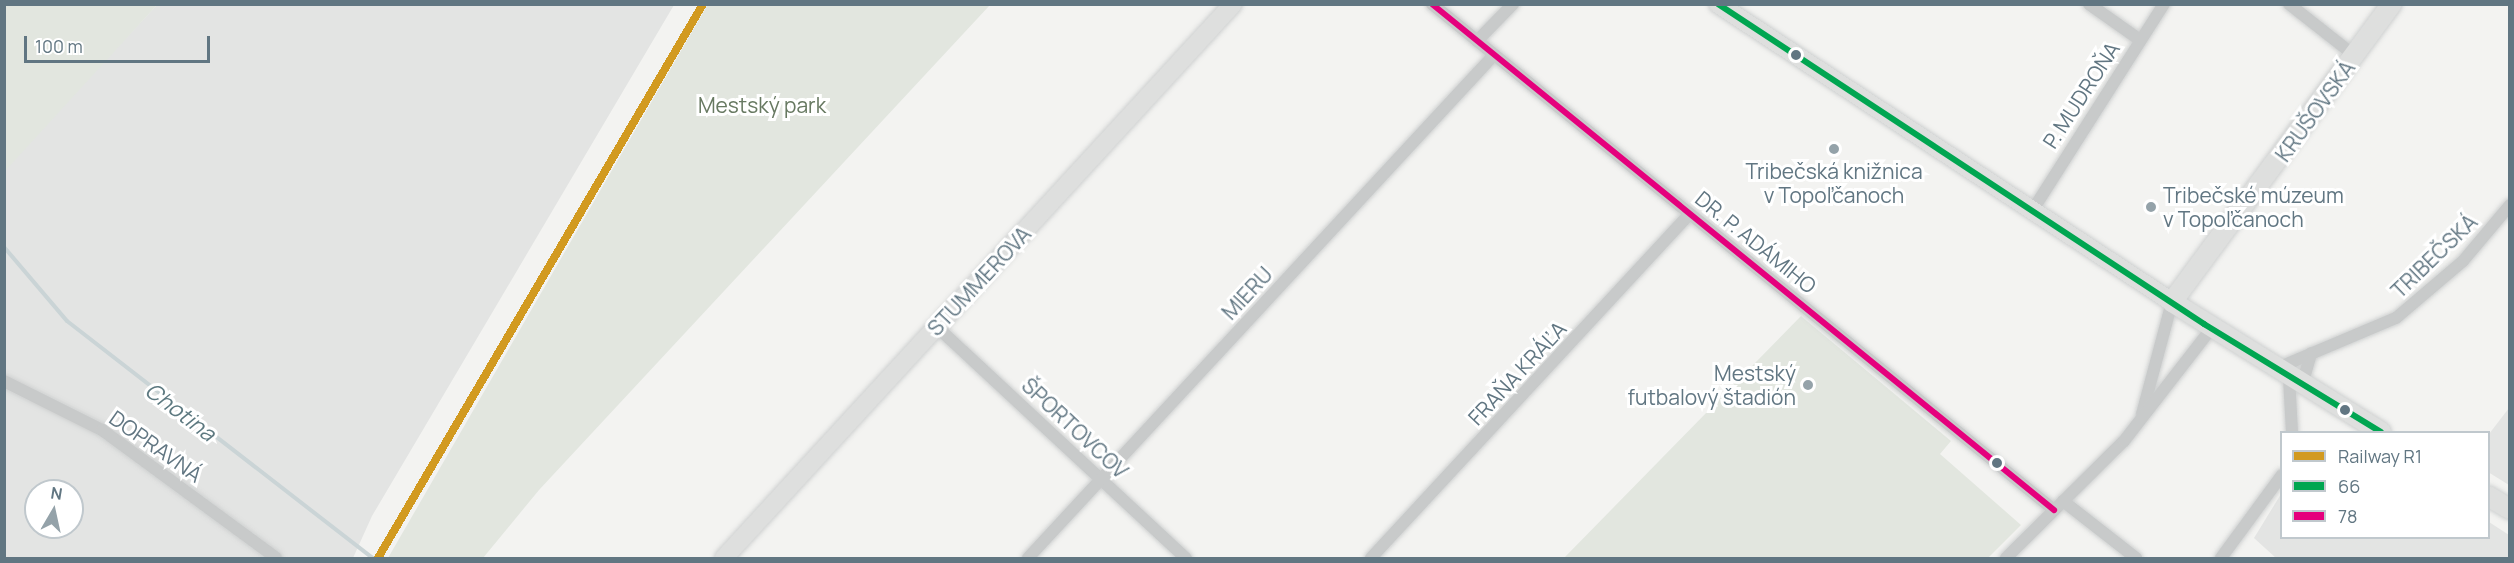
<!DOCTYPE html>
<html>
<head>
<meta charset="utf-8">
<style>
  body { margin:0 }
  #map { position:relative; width:2514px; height:563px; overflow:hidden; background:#f3f3f1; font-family:Manrope,sans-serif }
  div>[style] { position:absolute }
  .built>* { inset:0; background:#e3e4e3 }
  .green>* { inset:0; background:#e2e6df }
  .stream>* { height:4px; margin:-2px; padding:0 2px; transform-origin:2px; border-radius:2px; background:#cad4d6 }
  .roads { filter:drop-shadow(0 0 2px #cfd1d1) drop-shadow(0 0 2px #cfd1d1) }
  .street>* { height:12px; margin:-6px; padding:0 6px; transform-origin:6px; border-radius:6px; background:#c8caca }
  .secondary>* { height:18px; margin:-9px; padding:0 9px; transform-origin:9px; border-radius:9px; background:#dedfde }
  .primary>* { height:20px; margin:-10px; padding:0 10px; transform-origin:10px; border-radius:10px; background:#dedfde }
  .bus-1>* { height:6px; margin:-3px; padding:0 3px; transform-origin:3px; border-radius:3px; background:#00a651 }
  .bus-2>* { height:6px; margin:-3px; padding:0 3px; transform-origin:3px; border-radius:3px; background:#e5007d }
  .rail-1>* { height:8px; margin:-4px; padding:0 4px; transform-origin:4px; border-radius:4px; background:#d29a20 }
  .dots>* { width:16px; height:16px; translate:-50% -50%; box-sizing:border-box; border:3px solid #fff; border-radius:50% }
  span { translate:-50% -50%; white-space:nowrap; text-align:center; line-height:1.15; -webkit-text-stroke:6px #fff; paint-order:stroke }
  .street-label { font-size:21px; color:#617682 }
  .park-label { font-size:21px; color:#677961 }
  .poi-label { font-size:21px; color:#617682 }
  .left { translate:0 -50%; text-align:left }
  .right { translate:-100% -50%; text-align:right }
  .water-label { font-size:22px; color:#5d7980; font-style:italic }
  .frame { position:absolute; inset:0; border:6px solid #617682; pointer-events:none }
  .legend { position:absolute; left:2280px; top:431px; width:210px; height:108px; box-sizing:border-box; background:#fff; border:2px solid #c0c8cd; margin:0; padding:8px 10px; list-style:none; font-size:18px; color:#617682 }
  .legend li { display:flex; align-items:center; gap:12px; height:30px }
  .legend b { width:30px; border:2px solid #c0c8cd }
  .north { position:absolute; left:24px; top:479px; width:60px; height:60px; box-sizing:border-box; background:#fff; border:2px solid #c0c8cd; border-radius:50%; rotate:9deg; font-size:16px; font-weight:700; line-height:24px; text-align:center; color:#617682 }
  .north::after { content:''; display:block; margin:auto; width:21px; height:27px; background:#94a2a9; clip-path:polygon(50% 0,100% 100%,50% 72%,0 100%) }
  .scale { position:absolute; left:24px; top:36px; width:186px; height:27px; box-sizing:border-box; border:3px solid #617682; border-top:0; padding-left:8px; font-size:18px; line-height:21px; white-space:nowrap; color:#617682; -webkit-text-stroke:4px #fff; paint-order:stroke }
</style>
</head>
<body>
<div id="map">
  <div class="built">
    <i style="clip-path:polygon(evenodd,157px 5px,674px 5px,372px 516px,353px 558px,5px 558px,4px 168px,157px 5px,36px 491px,72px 491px,72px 527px,36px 527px,36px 491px)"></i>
    <i style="clip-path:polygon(2509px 408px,2509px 485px,2488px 472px,2489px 434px)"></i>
    <i style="clip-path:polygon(2281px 494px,2282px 538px,2488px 538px,2489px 522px,2509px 535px,2509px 558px,2276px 558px,2254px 538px)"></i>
  </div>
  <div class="green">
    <i style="clip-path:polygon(5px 4px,157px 5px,6px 170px,4px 169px)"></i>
    <i style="clip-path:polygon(708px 4px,990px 5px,539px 490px,483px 558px,388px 558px)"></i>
    <i style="clip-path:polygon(1801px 316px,1951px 441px,1940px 454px,2021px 525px,1988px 558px,1564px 558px)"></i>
  </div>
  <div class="stream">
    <i style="left:4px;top:247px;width:97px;rotate:49.6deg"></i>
    <i style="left:67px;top:321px;width:387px;rotate:37.8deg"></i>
  </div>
  <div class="roads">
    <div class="street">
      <i style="left:1432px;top:4px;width:802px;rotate:39.13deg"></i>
      <i style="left:2089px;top:4px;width:62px;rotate:35.2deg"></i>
      <i style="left:2289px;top:4px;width:84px;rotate:38.2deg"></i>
      <i style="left:1477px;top:41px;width:52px;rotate:-45.8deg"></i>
      <i style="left:2034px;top:208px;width:242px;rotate:-57.5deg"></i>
      <i style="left:937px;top:327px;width:340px;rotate:42.9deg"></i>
      <i style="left:2275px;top:369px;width:131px;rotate:-22.9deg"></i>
      <i style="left:2396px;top:318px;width:88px;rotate:-40.4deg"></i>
      <i style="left:2463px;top:261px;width:73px;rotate:-50deg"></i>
      <i style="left:2289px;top:377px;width:55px;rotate:86.9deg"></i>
      <i style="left:4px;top:381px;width:110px;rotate:26.6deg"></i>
      <i style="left:102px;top:430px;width:216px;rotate:36.3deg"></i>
      <i style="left:2302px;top:385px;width:33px;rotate:-74deg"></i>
      <i style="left:2142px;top:414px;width:116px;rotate:-75deg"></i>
      <i style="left:2063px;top:501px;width:93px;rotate:38deg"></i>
      <i style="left:1028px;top:558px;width:686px;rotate:-47.19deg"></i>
      <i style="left:1371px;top:558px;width:469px;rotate:-47.2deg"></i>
      <i style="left:2006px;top:558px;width:166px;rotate:-44.8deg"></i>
      <i style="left:2124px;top:441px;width:142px;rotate:-52.2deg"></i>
      <i style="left:2221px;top:558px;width:103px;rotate:-53.7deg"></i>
    </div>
    <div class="secondary">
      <i style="left:1718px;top:4px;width:543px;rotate:33.28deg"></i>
      <i style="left:724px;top:558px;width:752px;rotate:-47.42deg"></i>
    </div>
    <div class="primary">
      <i style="left:2381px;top:432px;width:246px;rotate:-148.1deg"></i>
      <i style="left:2172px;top:302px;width:370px;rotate:-53.6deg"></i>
      <i style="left:2488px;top:496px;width:26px;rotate:31deg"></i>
    </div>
  </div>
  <div class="bus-1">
    <i style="left:1718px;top:4px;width:582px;rotate:33.36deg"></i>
    <i style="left:2204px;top:324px;width:207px;rotate:31.4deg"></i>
  </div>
  <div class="bus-2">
    <i style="left:1432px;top:4px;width:802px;rotate:39.13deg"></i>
  </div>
  <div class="rail-1">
    <i style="left:378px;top:558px;width:642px;rotate:-59.6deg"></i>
  </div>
  <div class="dots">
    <i style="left:1796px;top:55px;background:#617682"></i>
    <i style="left:1834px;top:149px;background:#94a2a9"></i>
    <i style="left:2151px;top:207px;background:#94a2a9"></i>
    <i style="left:1808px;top:385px;background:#94a2a9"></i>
    <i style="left:2345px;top:410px;background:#617682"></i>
    <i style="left:1997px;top:463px;background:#617682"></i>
  </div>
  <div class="street-label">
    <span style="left:2081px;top:95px;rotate:-57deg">P. MUDROŇA</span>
    <span style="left:2315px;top:111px;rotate:-54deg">KRUŠOVSKÁ</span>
    <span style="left:1756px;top:242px;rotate:39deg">DR. P. ADÁMIHO</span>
    <span style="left:2434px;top:256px;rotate:-44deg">TRIBEČSKÁ</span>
    <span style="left:979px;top:281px;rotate:-47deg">STUMMEROVA</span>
    <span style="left:1247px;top:293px;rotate:-47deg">MIERU</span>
    <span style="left:1517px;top:373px;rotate:-47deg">FRAŇA KRÁĽA</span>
    <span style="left:1075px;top:428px;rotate:43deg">ŠPORTOVCOV</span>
    <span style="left:156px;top:446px;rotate:35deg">DOPRAVNÁ</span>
  </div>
  <div class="park-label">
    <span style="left:762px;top:105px">Mestský park</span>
  </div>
  <div class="poi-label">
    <span style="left:1834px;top:183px">Tribečská knižnica<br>v Topoľčanoch</span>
    <span class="left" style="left:2163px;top:207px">Tribečské múzeum<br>v Topoľčanoch</span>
    <span class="right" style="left:1796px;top:385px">Mestský<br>futbalový štadión</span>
  </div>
  <div class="water-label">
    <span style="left:180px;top:412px;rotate:37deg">Chotina</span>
  </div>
  <div class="frame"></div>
  <ul class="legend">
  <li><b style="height:8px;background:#d29a20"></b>Railway R1</li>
  <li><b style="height:8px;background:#00a651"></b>66</li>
  <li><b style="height:8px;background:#e5007d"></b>78</li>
  </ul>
  <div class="north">N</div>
  <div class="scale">100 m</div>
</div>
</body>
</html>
